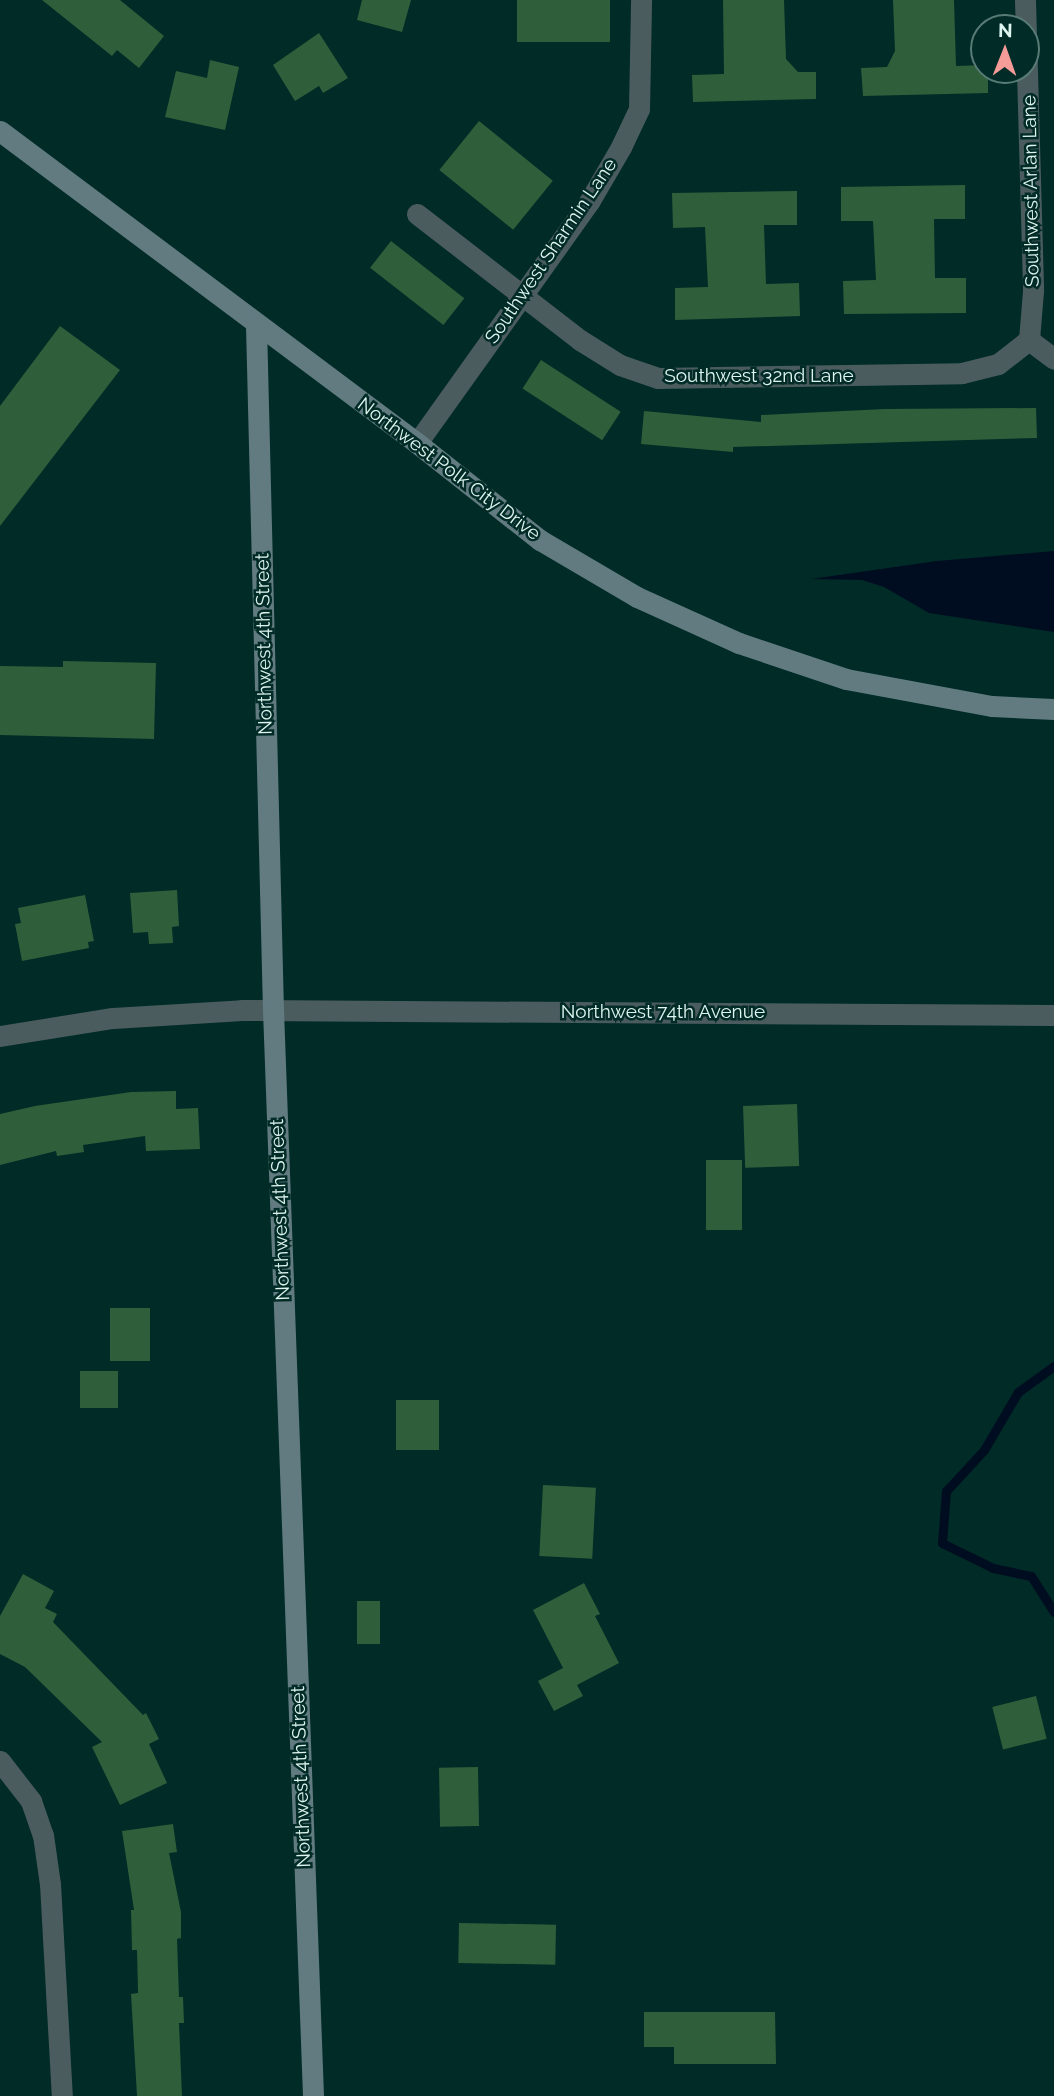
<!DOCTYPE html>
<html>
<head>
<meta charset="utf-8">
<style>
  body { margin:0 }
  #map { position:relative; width:1054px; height:2096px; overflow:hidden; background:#002b26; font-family:Raleway,sans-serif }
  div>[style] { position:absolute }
  .water>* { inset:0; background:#000d20 }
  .stream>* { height:9px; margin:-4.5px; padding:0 4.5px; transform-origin:4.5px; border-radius:4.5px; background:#000d20 }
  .building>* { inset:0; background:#2e5f3a; transform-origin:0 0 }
  .street>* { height:21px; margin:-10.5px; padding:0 10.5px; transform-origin:10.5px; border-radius:10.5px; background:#4b5c5f }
  .secondary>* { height:21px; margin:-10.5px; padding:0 10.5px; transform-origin:10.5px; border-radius:10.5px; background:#617b81 }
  span { translate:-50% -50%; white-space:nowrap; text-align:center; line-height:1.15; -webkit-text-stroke:5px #002b26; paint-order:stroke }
  .street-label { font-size:19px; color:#def4ef }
  .north { position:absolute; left:970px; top:14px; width:70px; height:70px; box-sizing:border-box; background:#002b26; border:2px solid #597b76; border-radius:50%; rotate:1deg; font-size:19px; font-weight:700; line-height:28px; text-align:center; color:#def4ef }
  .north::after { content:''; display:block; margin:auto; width:24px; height:32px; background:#f59b98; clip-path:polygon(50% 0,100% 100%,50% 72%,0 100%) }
</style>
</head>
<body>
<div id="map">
  <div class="water">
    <i style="clip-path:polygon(1054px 551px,1054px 632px,929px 613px,884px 587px,862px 580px,811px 579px,937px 561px)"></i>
  </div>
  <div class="stream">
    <i style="left:1054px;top:1366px;width:44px;rotate:144.2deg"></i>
    <i style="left:1018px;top:1392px;width:67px;rotate:120.4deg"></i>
    <i style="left:984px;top:1450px;width:56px;rotate:132.8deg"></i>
    <i style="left:946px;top:1491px;width:52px;rotate:94.4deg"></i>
    <i style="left:942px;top:1543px;width:57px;rotate:26.1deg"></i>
    <i style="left:993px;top:1568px;width:39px;rotate:12deg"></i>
    <i style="left:1031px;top:1576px;width:43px;rotate:57.4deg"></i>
  </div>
  <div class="building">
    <i style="clip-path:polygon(42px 0,120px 0,164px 36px,139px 68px,117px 50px,112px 56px)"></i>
    <i style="clip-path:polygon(362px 0,411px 0,402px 32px,357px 20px)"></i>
    <i style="left:517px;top:0;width:93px;height:42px"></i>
    <i style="clip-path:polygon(723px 0,784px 0,786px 59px,798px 72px,816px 72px,816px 99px,693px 102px,692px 75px,724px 74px)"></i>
    <i style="clip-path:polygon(893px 0,954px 0,956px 66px,984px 65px,984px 70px,988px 70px,988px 93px,863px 96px,861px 68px,887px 67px,895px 51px)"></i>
    <i style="clip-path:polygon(319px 33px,348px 78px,323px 93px,319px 86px,295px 101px,273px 65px)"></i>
    <i style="clip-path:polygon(210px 60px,239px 67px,225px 130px,165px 117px,176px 71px,207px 78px)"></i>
    <i style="left:479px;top:121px;width:95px;height:63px;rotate:39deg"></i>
    <i style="clip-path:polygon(965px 185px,965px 219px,934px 219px,935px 278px,966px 278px,966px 313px,844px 314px,843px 281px,876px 280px,873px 221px,841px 221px,841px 187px)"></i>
    <i style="clip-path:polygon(797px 191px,797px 225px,764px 225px,766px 284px,799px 283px,800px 316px,675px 320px,675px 288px,708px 287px,705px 227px,673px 228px,672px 193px)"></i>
    <i style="left:391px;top:241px;width:93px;height:34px;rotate:38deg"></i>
    <i style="clip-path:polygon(60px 326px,120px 370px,0 526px,0 406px)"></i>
    <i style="left:541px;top:360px;width:95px;height:34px;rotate:33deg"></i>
    <i style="clip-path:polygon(1036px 408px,1037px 438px,733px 447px,733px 452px,641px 444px,644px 411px,761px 422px,761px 415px,885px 409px)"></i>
    <i style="clip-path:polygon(63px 661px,156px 663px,154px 739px,0 735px,0 666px,63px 667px)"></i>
    <i style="clip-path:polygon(177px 890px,179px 926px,172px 927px,173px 943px,149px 944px,148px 932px,133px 933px,130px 893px)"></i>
    <i style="clip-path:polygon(85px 895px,94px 941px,88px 942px,89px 948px,22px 961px,15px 924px,21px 923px,18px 908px)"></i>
    <i style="clip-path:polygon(176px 1091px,176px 1109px,198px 1108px,200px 1149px,146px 1151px,145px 1136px,83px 1145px,84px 1152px,57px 1156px,56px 1151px,0 1165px,0 1114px,35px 1106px,131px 1092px)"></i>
    <i style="left:797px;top:1104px;width:62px;height:54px;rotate:88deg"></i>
    <i style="left:706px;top:1160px;width:36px;height:70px"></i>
    <i style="left:110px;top:1308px;width:40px;height:53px"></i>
    <i style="left:80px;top:1371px;width:38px;height:37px"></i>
    <i style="left:396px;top:1400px;width:43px;height:50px"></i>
    <i style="left:543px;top:1485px;width:53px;height:71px;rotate:3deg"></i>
    <i style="clip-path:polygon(23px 1574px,54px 1591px,45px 1608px,57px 1614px,53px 1622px,143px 1715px,146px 1713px,159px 1739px,149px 1744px,167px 1783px,120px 1805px,92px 1747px,102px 1742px,25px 1667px,0 1654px,0 1616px)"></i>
    <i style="clip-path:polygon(584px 1583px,600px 1614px,595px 1616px,619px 1663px,577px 1685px,583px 1696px,554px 1711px,538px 1681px,563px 1668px,533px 1610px)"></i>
    <i style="left:357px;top:1601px;width:23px;height:43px"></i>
    <i style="left:1036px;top:1696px;width:44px;height:45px;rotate:76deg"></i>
    <i style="left:478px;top:1767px;width:59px;height:39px;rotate:89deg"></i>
    <i style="clip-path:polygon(173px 1824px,177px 1852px,169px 1853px,181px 1912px,181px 1938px,177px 1939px,179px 1997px,183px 1997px,184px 2023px,179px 2023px,182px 2096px,137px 2096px,131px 1994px,138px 1993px,137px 1950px,132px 1950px,131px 1910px,134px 1910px,122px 1831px)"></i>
    <i style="left:459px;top:1923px;width:97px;height:40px;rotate:1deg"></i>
    <i style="clip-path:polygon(644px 2012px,775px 2012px,776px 2064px,674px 2064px,674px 2047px,644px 2047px)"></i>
  </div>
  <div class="street">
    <i style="left:1025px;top:0;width:291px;rotate:88.4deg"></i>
    <i style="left:1033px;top:291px;width:49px;rotate:94.7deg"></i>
    <i style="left:417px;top:214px;width:206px;rotate:37.7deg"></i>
    <i style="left:580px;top:340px;width:47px;rotate:32deg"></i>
    <i style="left:620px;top:365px;width:40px;rotate:18.9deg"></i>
    <i style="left:658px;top:378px;width:304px;rotate:-0.9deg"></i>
    <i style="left:962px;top:373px;width:37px;rotate:-14deg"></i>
    <i style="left:998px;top:364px;width:39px;rotate:-38deg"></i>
    <i style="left:1029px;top:340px;width:31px;rotate:37deg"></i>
    <i style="left:417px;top:443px;width:296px;rotate:-54.5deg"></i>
    <i style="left:589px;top:202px;width:64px;rotate:-59.8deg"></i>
    <i style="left:621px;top:147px;width:42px;rotate:-64.7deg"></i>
    <i style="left:639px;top:109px;width:109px;rotate:-88.9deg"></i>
    <i style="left:0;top:1036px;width:114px;rotate:-9.1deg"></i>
    <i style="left:113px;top:1018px;width:129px;rotate:-3.5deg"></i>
    <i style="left:242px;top:1010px;width:812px;rotate:0.35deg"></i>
    <i style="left:0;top:1761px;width:51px;rotate:52.2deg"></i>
    <i style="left:31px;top:1801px;width:36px;rotate:71deg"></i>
    <i style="left:43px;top:1835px;width:49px;rotate:81.9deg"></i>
    <i style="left:50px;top:1884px;width:212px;rotate:86.8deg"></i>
  </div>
  <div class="secondary">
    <i style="left:0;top:131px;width:521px;rotate:36.8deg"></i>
    <i style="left:417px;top:443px;width:157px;rotate:38.3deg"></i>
    <i style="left:540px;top:540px;width:113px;rotate:30.4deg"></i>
    <i style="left:637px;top:597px;width:112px;rotate:24.3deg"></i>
    <i style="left:739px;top:643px;width:113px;rotate:18.6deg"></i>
    <i style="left:846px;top:679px;width:148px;rotate:10.5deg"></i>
    <i style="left:992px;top:706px;width:62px;rotate:2.8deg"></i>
    <i style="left:256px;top:325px;width:685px;rotate:88.58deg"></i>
    <i style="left:273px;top:1010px;width:1087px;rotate:87.89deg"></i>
  </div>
  <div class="street-label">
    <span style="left:1031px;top:191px;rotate:-91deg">Southwest Arlan Lane</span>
    <span style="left:551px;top:251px;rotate:-56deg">Southwest Sharmin Lane</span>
    <span style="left:759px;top:376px">Southwest 32nd Lane</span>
    <span style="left:449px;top:469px;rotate:37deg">Northwest Polk City Drive</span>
    <span style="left:264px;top:644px;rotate:-91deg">Northwest 4th Street</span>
    <span style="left:663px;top:1012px">Northwest 74th Avenue</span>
    <span style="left:280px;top:1210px;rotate:-92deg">Northwest 4th Street</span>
    <span style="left:301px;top:1777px;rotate:-92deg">Northwest 4th Street</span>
  </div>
  <div class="north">N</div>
</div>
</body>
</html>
